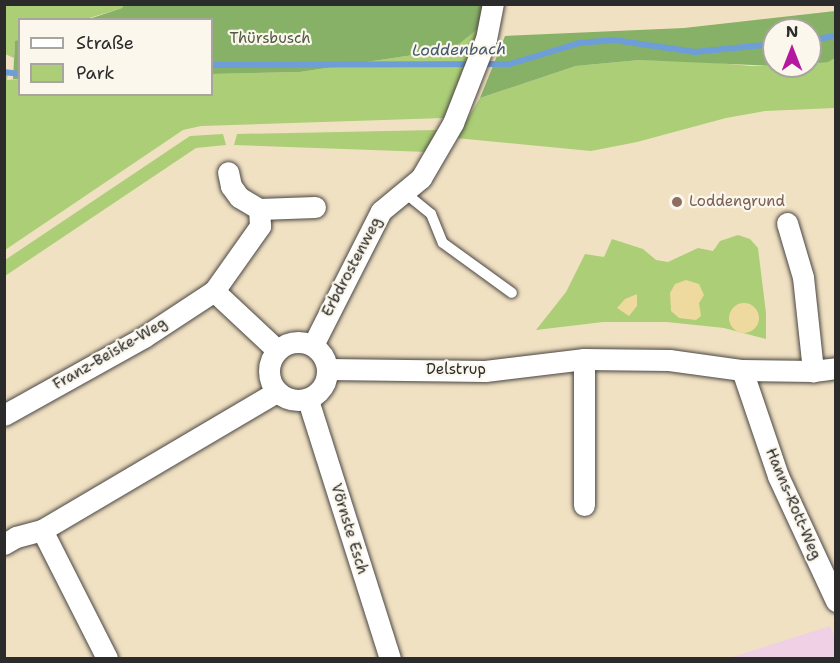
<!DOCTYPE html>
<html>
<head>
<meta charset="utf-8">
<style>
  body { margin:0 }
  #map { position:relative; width:840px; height:663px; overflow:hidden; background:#f1e1c3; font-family:"Shantell Sans",sans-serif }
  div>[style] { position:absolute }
  .built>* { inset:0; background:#f0d0e5 }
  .green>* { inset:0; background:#abce77 }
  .forest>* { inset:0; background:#88b168 }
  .sand>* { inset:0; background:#eeda9e }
  .round { border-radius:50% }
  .stream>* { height:6px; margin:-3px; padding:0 3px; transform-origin:3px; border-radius:3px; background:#6d9ed7 }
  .roads { filter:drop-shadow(0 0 2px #494642) drop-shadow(0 0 2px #494642) }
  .service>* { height:10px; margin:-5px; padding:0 5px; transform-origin:5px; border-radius:5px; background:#fff }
  .minor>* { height:21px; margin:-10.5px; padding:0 10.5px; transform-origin:10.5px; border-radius:10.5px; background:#fff }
  .minor>.ring { margin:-10.5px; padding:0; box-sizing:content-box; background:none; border:21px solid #fff; border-radius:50% }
  .dots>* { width:16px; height:16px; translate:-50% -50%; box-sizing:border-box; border:3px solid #fbf7ec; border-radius:50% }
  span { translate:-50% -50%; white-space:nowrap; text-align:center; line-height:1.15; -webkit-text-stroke:4.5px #fbf7ec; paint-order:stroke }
  .park-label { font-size:15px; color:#515c42 }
  .education-label { font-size:15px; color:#785e54 }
  .left { translate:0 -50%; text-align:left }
  .street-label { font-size:15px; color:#2b2b2b }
  .water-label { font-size:16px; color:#455970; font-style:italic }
  .frame { position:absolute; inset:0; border:6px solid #2b2b2b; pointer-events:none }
  .legend { position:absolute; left:18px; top:18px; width:195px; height:78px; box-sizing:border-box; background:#fbf7ec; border:2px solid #a8a59f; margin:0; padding:8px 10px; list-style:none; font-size:18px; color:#2b2b2b }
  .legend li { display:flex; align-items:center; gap:12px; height:30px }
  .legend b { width:30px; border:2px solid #a8a59f }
  .north { position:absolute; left:762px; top:18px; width:60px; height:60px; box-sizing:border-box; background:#fbf7ec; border:2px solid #a8a59f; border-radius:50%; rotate:0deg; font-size:16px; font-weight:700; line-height:24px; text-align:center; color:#2b2b2b }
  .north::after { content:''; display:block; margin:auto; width:21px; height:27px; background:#b5179e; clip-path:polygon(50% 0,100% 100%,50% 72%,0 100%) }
</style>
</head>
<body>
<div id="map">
  <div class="built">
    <i style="clip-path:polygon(830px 626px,835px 638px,835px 658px,729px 658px)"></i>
  </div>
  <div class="green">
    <i style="clip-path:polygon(5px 5px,125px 5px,122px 8px,86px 19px,20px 20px,19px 40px,15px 42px,14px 58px,5px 54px)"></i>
    <i style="clip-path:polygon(479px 28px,444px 118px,201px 126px,183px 130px,5px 250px,5px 72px,8px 74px,7px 80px,19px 79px,20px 94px,212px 94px,212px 74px,300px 72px,453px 49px)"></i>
    <i style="clip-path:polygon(835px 58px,835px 108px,765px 111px,726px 118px,637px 142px,591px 151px,456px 138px,480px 98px,576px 66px,640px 60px,695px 61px,751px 66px,810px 66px)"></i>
    <i style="clip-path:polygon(437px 130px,427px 152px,234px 145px,237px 134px)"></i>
    <i style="clip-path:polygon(223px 134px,226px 145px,196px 148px,5px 276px,5px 260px,190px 136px)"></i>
    <i style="clip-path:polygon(738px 235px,750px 239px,758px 248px,766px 313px,766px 339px,724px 328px,667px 322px,603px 322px,536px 330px,566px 292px,585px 254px,604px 257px,612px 239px,643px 249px,656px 260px,668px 262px,698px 248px,713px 251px,720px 241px)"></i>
  </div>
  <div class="forest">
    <i style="clip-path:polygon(125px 4px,483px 5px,479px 28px,453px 49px,300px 72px,212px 74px,212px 20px,86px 20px,122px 8px)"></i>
    <i style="clip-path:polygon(835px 11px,835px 58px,828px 62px,810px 64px,810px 30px,774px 30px,774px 66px,640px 60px,576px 66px,480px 98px,505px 36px,684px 28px)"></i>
    <i style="clip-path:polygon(19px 40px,19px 79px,13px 79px,15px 41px)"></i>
  </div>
  <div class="sand">
    <i style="clip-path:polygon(686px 280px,699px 284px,704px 295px,699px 303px,701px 316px,696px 320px,679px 318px,671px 311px,670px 293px,675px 284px)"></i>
    <i style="clip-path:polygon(637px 294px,637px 306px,629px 316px,617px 308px,625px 299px)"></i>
    <i class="round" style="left:729px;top:303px;width:30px;height:30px"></i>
  </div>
  <div class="stream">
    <i style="left:810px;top:40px;width:26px;rotate:-9deg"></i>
    <i style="left:212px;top:65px;width:298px;rotate:-0.2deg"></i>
    <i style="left:510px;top:64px;width:72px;rotate:-16.9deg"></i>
    <i style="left:579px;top:43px;width:35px;rotate:-5deg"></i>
    <i style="left:614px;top:40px;width:82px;rotate:8.4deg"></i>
    <i style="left:695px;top:52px;width:79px;rotate:-5.8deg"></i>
    <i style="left:4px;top:72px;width:16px;rotate:7deg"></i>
  </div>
  <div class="roads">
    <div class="service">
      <i style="left:404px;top:192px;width:35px;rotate:39deg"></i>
      <i style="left:431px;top:214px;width:31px;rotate:68deg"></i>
      <i style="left:443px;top:243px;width:85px;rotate:35.9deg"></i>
    </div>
    <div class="minor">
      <i style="left:259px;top:209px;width:56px;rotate:-2deg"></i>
      <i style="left:787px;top:223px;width:56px;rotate:73.5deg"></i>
      <i style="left:803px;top:277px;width:95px;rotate:83.9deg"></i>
      <i style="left:214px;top:291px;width:80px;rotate:-54.7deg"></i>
      <i style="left:260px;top:226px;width:17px;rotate:-93deg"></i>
      <i style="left:259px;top:209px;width:23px;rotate:-149deg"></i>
      <i style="left:239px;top:197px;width:14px;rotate:-126deg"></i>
      <i style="left:231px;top:186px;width:14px;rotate:-102deg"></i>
      <i class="ring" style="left:269px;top:342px;width:37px;height:37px"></i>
      <i style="left:313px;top:345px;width:150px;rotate:-63.1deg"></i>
      <i style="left:381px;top:211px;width:52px;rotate:-39.5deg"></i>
      <i style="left:421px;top:178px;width:64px;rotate:-59.8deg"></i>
      <i style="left:453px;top:123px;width:90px;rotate:-68.6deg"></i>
      <i style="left:486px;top:39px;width:36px;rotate:-79deg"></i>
      <i style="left:328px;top:369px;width:157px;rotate:0.7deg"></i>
      <i style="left:485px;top:371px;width:100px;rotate:-6.9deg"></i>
      <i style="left:584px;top:359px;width:85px;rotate:0.7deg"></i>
      <i style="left:669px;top:360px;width:74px;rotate:7.8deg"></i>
      <i style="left:742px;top:370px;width:71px;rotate:0.8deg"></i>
      <i style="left:813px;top:371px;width:23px;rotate:-7deg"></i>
      <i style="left:742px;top:370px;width:112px;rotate:71.2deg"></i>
      <i style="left:778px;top:476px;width:138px;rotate:65.1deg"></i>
      <i style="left:308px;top:400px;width:271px;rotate:72.4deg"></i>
      <i style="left:4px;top:415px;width:160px;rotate:-29.1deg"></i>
      <i style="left:144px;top:337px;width:84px;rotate:-33.3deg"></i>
      <i style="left:214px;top:291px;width:86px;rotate:43.1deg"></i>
      <i style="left:584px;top:505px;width:146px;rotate:-90deg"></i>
      <i style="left:42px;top:530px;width:144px;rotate:63.1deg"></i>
      <i style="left:4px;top:544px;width:14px;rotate:-30deg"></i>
      <i style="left:16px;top:537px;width:27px;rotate:-15deg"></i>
      <i style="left:42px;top:530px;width:272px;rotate:-30.5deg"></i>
    </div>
  </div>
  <div class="dots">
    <i style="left:677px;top:202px;background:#8d6e63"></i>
  </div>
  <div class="park-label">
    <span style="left:270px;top:39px">Thürsbusch</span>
  </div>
  <div class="education-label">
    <span class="left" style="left:689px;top:202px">Loddengrund</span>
  </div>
  <div class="street-label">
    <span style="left:352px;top:267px;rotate:-62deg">Erbdrostenweg</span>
    <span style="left:110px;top:354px;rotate:-30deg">Franz-Beiske-Weg</span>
    <span style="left:456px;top:370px">Delstrup</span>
    <span style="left:793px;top:504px;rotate:67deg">Hanns-Rott-Weg</span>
    <span style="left:349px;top:529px;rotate:73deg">Vörnste Esch</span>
  </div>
  <div class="water-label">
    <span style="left:459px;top:50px;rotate:-1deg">Loddenbach</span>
  </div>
  <div class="frame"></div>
  <ul class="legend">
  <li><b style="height:8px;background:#fff"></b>Straße</li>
  <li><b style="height:16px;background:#abce77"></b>Park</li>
  </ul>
  <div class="north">N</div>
</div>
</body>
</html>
